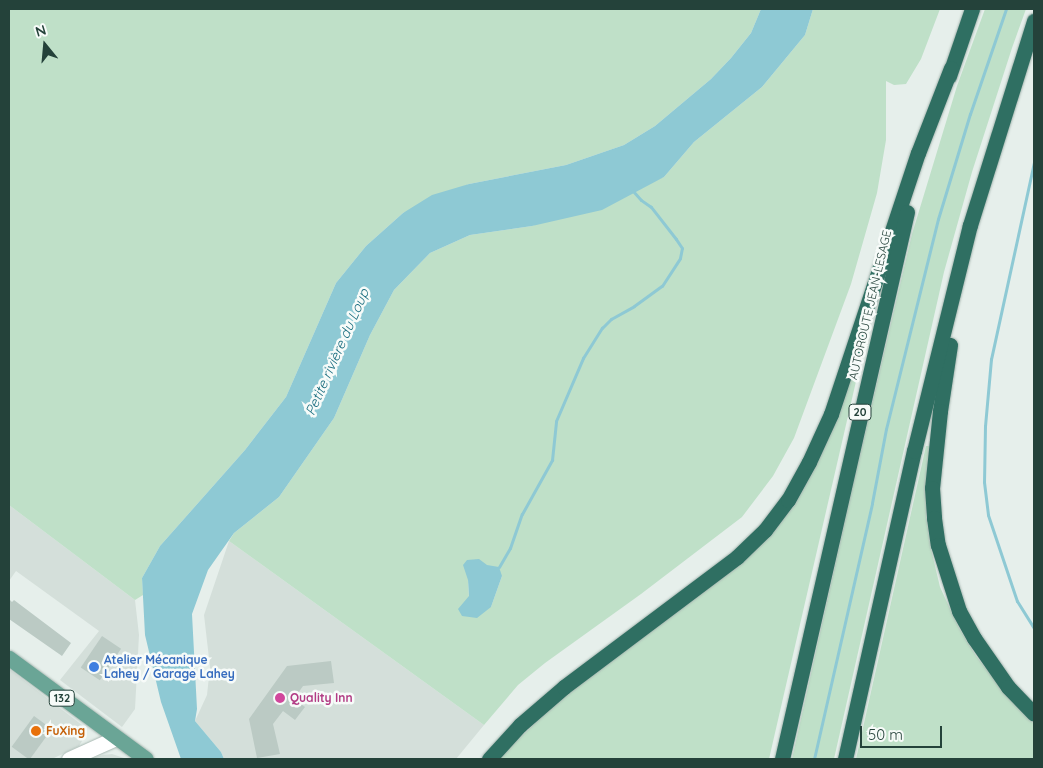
<!DOCTYPE html>
<html>
<head>
<meta charset="utf-8">
<style>
  body { margin:0 }
  #map { position:relative; width:1043px; height:768px; overflow:hidden; background:#e6efeb; font-family:Quicksand,sans-serif }
  div>[style] { position:absolute }
  .built>* { inset:0; background:#d4dfda }
  .green>* { inset:0; background:#bfe0c8 }
  .water>* { inset:0; background:#8ec9d4 }
  .stream>* { height:3px; margin:-1.5px; padding:0 1.5px; transform-origin:1.5px; border-radius:1.5px; background:#8ec9d4 }
  .building>* { inset:0; background:#bbcac4; transform-origin:0 0 }
  .roads { filter:drop-shadow(0 0 1px #a8b8b2) drop-shadow(0 0 1px #a8b8b2) }
  .minor>* { height:15px; margin:-7.5px; padding:0 7.5px; transform-origin:7.5px; border-radius:7.5px; background:#fff }
  .major>* { height:15px; margin:-7.5px; padding:0 7.5px; transform-origin:7.5px; border-radius:7.5px; background:#6aa596 }
  .highway>* { height:15px; margin:-7.5px; padding:0 7.5px; transform-origin:7.5px; border-radius:7.5px; background:#2f6f62 }
  .dots>* { width:14px; height:14px; translate:-50% -50%; box-sizing:border-box; border:2px solid #f7fbf9; border-radius:50% }
  span { translate:-50% -50%; white-space:nowrap; text-align:center; line-height:1.15; -webkit-text-stroke:5px #f7fbf9; paint-order:stroke }
  .shield-label span { padding:1px 4px; background:#f7fbf9; border:1px solid; border-radius:4px; -webkit-text-stroke-width:0 }
  .shield-label { font-size:11px; color:#24423a; font-weight:700 }
  .street-label { font-size:12px; color:#24423a }
  .shop-label { font-size:12px; color:#366cbe; font-weight:700 }
  .left { translate:0 -50%; text-align:left }
  .hotel-label { font-size:12px; color:#b23c85; font-weight:700 }
  .food-label { font-size:12px; color:#c56008; font-weight:700 }
  .water-label { font-size:14px; color:#1c6f80; font-style:italic }
  .frame { position:absolute; inset:0; border:10px solid #24423a; pointer-events:none }
  .north { position:absolute; left:20px; top:20px; width:50px; height:50px; -webkit-text-stroke:4px #f7fbf9; paint-order:stroke; rotate:343deg; font-size:14px; font-weight:700; line-height:20px; text-align:center; color:#24423a }
  .north::after { content:''; display:block; margin:auto; width:18px; height:22px; background:#24423a; clip-path:polygon(50% 0,100% 100%,50% 72%,0 100%) }
  .scale { position:absolute; left:860px; top:726px; width:82px; height:22px; box-sizing:border-box; border:2px solid #24423a; border-top:0; padding-left:6px; font-size:15px; line-height:18px; white-space:nowrap; color:#24423a; -webkit-text-stroke:4px #f7fbf9; paint-order:stroke }
</style>
</head>
<body>
<div id="map">
  <div class="built">
    <i style="clip-path:polygon(9px 505px,135px 600px,139px 635px,135px 709px,122px 727px,60px 680px,99px 631px,16px 571px,9px 581px)"></i>
    <i style="clip-path:polygon(229px 541px,484px 725px,456px 759px,224px 759px,221px 752px,195px 721px,207px 695px,210px 667px,204px 615px)"></i>
    <i style="clip-path:polygon(9px 669px,82px 725px,85px 736px,79px 746px,52px 759px,9px 759px)"></i>
    <i style="clip-path:polygon(112px 754px,127px 759px,89px 759px,103px 755px)"></i>
  </div>
  <div class="green">
    <i style="clip-path:polygon(9px 9px,761px 9px,751px 33px,731px 58px,711px 79px,655px 126px,624px 145px,566px 165px,469px 184px,403px 213px,366px 246px,336px 283px,286px 397px,245px 450px,160px 546px,142px 578px,143px 595px,135px 600px,9px 505px)"></i>
    <i style="clip-path:polygon(evenodd,813px 9px,940px 9px,921px 59px,906px 84px,894px 85px,886px 81px,886px 140px,877px 193px,851px 284px,794px 438px,773px 476px,742px 517px,641px 594px,545px 663px,518px 685px,484px 725px,229px 541px,234px 533px,279px 497px,334px 418px,370px 335px,394px 290px,430px 253px,470px 235px,532px 226px,664px 177px,694px 142px,762px 87px,805px 35px,813px 9px,502px 576px,491px 607px,469px 597px,468px 580px,502px 576px)"></i>
    <i style="clip-path:polygon(985px 9px,1026px 9px,1012px 48px,972px 172px,944px 272px,834px 759px,792px 759px,854px 480px,912px 234px,957px 86px)"></i>
    <i style="clip-path:polygon(856px 363px,860px 364px,769px 759px,497px 759px,559px 701px,727px 574px,750px 555px,777px 527px,794px 506px,813px 472px,832px 430px)"></i>
    <i style="clip-path:polygon(926px 446px,931px 446px,926px 515px,931px 549px,940px 587px,959px 628px,976px 656px,1007px 695px,1034px 724px,1034px 759px,856px 759px)"></i>
  </div>
  <div class="water">
    <i style="clip-path:polygon(761px 9px,813px 9px,805px 35px,762px 87px,694px 142px,664px 177px,602px 210px,532px 226px,470px 235px,430px 253px,394px 290px,370px 335px,334px 418px,279px 497px,234px 533px,208px 570px,192px 614px,197px 709px,195px 721px,221px 752px,224px 759px,181px 759px,161px 702px,145px 635px,142px 578px,160px 546px,245px 450px,286px 397px,336px 283px,366px 246px,403px 213px,432px 195px,469px 184px,566px 165px,624px 145px,655px 126px,711px 79px,731px 58px,751px 33px)"></i>
    <i style="clip-path:polygon(479px 559px,487px 565px,499px 567px,502px 576px,491px 607px,477px 618px,462px 616px,458px 609px,469px 596px,468px 580px,463px 565px,467px 560px)"></i>
  </div>
  <div class="stream">
    <i style="left:1034px;top:162px;width:202px;rotate:102.3deg"></i>
    <i style="left:991px;top:359px;width:67px;rotate:95.1deg"></i>
    <i style="left:985px;top:426px;width:56px;rotate:91deg"></i>
    <i style="left:984px;top:482px;width:33px;rotate:83deg"></i>
    <i style="left:988px;top:515px;width:91px;rotate:71.4deg"></i>
    <i style="left:1017px;top:601px;width:32px;rotate:58deg"></i>
    <i style="left:499px;top:567px;width:22px;rotate:-60deg"></i>
    <i style="left:510px;top:548px;width:36px;rotate:-71deg"></i>
    <i style="left:522px;top:514px;width:62px;rotate:-60.9deg"></i>
    <i style="left:552px;top:460px;width:39px;rotate:-84deg"></i>
    <i style="left:556px;top:421px;width:69px;rotate:-66.8deg"></i>
    <i style="left:583px;top:358px;width:36px;rotate:-58deg"></i>
    <i style="left:602px;top:328px;width:13px;rotate:-45deg"></i>
    <i style="left:611px;top:319px;width:26px;rotate:-29deg"></i>
    <i style="left:634px;top:306px;width:34px;rotate:-36deg"></i>
    <i style="left:662px;top:286px;width:33px;rotate:-57deg"></i>
    <i style="left:680px;top:258px;width:10px;rotate:-79deg"></i>
    <i style="left:682px;top:248px;width:11px;rotate:-124deg"></i>
    <i style="left:676px;top:239px;width:41px;rotate:-128deg"></i>
    <i style="left:651px;top:207px;width:12px;rotate:-145deg"></i>
    <i style="left:641px;top:200px;width:13px;rotate:-132deg"></i>
    <i style="left:814px;top:759px;width:262px;rotate:-77.2deg"></i>
    <i style="left:872px;top:503px;width:75px;rotate:-79.3deg"></i>
    <i style="left:886px;top:429px;width:216px;rotate:-76.1deg"></i>
    <i style="left:938px;top:219px;width:110px;rotate:-73.1deg"></i>
    <i style="left:970px;top:114px;width:111px;rotate:-71.1deg"></i>
  </div>
  <div class="building">
    <i style="clip-path:polygon(9px 599px,12px 602px,14px 600px,71px 643px,62px 656px,9px 619px)"></i>
    <i style="left:102px;top:636px;width:23px;height:38px;rotate:34deg"></i>
    <i style="clip-path:polygon(331px 661px,334px 683px,303px 686px,294px 699px,305px 707px,295px 720px,283px 711px,273px 724px,280px 754px,257px 758px,249px 719px,287px 666px)"></i>
    <i style="left:34px;top:716px;width:22px;height:38px;rotate:36deg"></i>
  </div>
  <div class="roads">
    <div class="minor">
      <i style="left:69px;top:759px;width:51px;rotate:-24.1deg"></i>
    </div>
    <div class="major">
      <i style="left:9px;top:658px;width:170px;rotate:36.4deg"></i>
    </div>
    <div class="highway">
      <i style="left:949px;top:76px;width:71px;rotate:-71.1deg"></i>
      <i style="left:950px;top:345px;width:67px;rotate:98.6deg"></i>
      <i style="left:940px;top:411px;width:77px;rotate:95.9deg"></i>
      <i style="left:932px;top:488px;width:30px;rotate:86deg"></i>
      <i style="left:934px;top:518px;width:27px;rotate:82deg"></i>
      <i style="left:938px;top:545px;width:69px;rotate:72.3deg"></i>
      <i style="left:959px;top:611px;width:31px;rotate:61deg"></i>
      <i style="left:974px;top:638px;width:60px;rotate:55.2deg"></i>
      <i style="left:1008px;top:687px;width:37px;rotate:46deg"></i>
      <i style="left:489px;top:759px;width:46px;rotate:-47.6deg"></i>
      <i style="left:520px;top:725px;width:58px;rotate:-40.8deg"></i>
      <i style="left:564px;top:687px;width:216px;rotate:-36.9deg"></i>
      <i style="left:737px;top:557px;width:39px;rotate:-44deg"></i>
      <i style="left:765px;top:530px;width:38px;rotate:-53deg"></i>
      <i style="left:788px;top:500px;width:43px;rotate:-61.1deg"></i>
      <i style="left:809px;top:462px;width:53px;rotate:-65.4deg"></i>
      <i style="left:831px;top:414px;width:275px;rotate:-71.6deg"></i>
      <i style="left:918px;top:153px;width:91px;rotate:-68.8deg"></i>
      <i style="left:782px;top:759px;width:561px;rotate:-77.13deg"></i>
      <i style="left:845px;top:759px;width:316px;rotate:-77.4deg"></i>
      <i style="left:914px;top:451px;width:233px;rotate:-76.1deg"></i>
      <i style="left:970px;top:225px;width:214px;rotate:-72.6deg"></i>
    </div>
  </div>
  <div class="dots">
    <i style="left:94px;top:667px;background:#3f7fe0"></i>
    <i style="left:280px;top:698px;background:#d1479c"></i>
    <i style="left:36px;top:731px;background:#e8710a"></i>
  </div>
  <div class="shield-label">
    <span style="left:860px;top:412px">20</span>
    <span style="left:62px;top:698px">132</span>
  </div>
  <div class="street-label">
    <span style="left:870px;top:305px;rotate:-77deg">AUTOROUTE JEAN-LESAGE</span>
  </div>
  <div class="shop-label">
    <span class="left" style="left:104px;top:667px">Atelier Mécanique<br>Lahey / Garage Lahey</span>
  </div>
  <div class="hotel-label">
    <span class="left" style="left:290px;top:698px">Quality Inn</span>
  </div>
  <div class="food-label">
    <span class="left" style="left:46px;top:731px">FuXing</span>
  </div>
  <div class="water-label">
    <span style="left:337px;top:352px;rotate:-66deg">Petite rivière du Loup</span>
  </div>
  <div class="frame"></div>
  <div class="north">N</div>
  <div class="scale">50 m</div>
</div>
</body>
</html>
